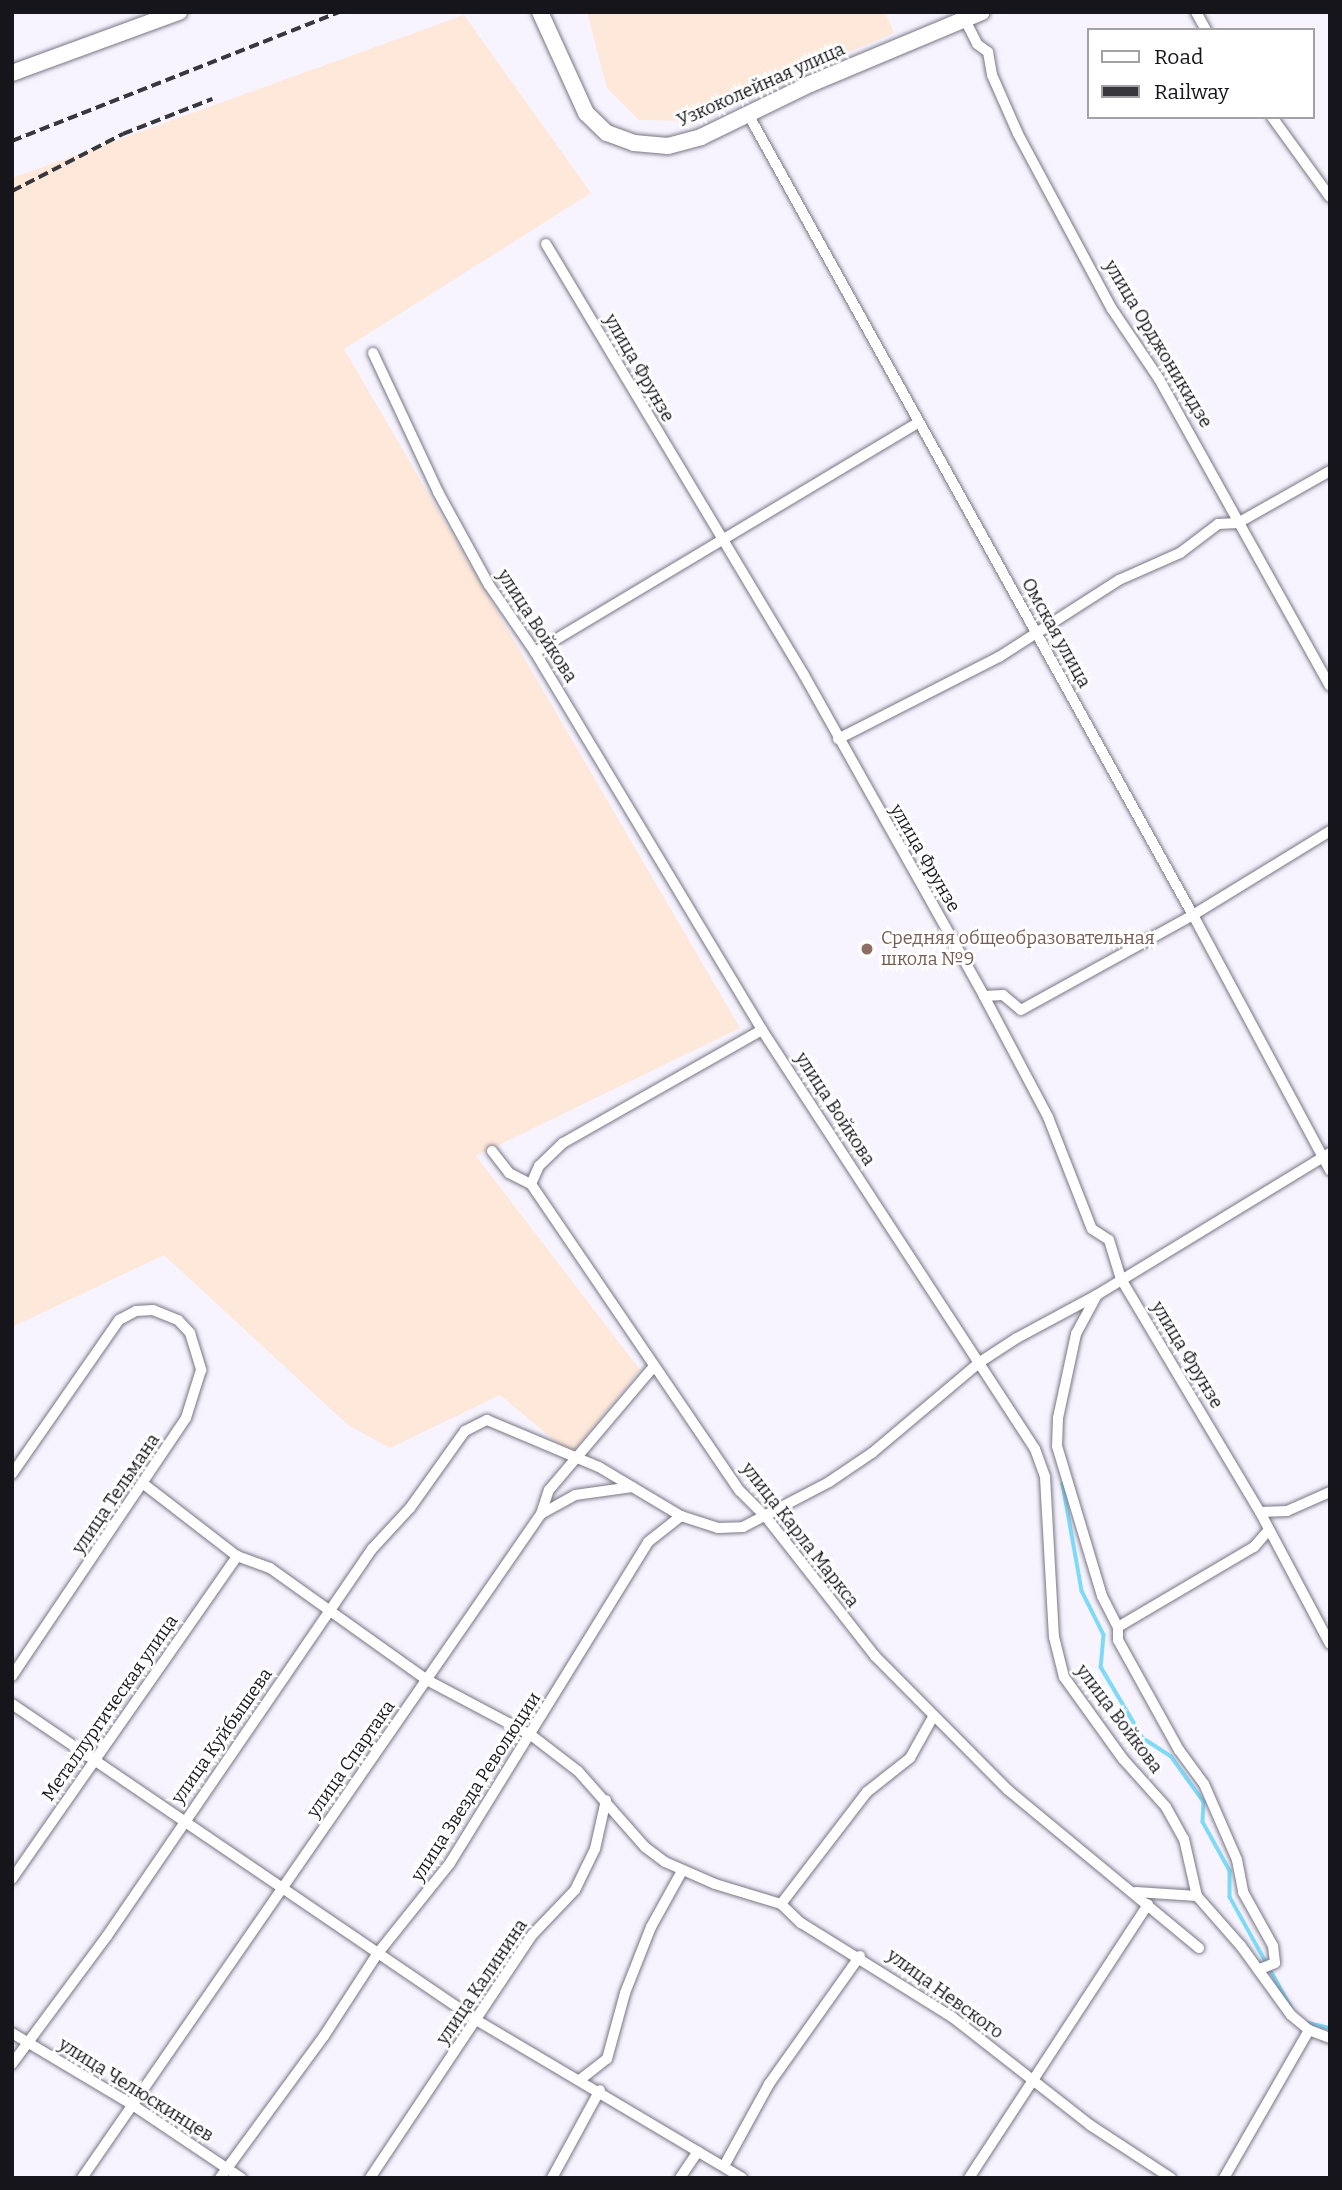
<!DOCTYPE html>
<html>
<head>
<meta charset="utf-8">
<style>
  body { margin:0 }
  #map { position:relative; width:1342px; height:2190px; overflow:hidden; background:#f7f4ff; font-family:Bitter,serif }
  div>[style] { position:absolute }
  .industrial>* { inset:0; background:#fde8d9 }
  .stream>* { height:3.5px; margin:-1.75px; padding:0 1.75px; transform-origin:1.75px; border-radius:1.75px; background:#7fdaf8 }
  .roads { filter:drop-shadow(0 0 2px #797684) drop-shadow(0 0 2px #797684) }
  .street>* { height:10px; margin:-5px; padding:0 5px; transform-origin:5px; border-radius:5px; background:#fff }
  .secondary>* { height:16px; margin:-8px; padding:0 8px; transform-origin:8px; border-radius:8px; background:#fff }
  .rail>* { height:3.5px; margin-top:-1.75px; transform-origin:0; background:repeating-linear-gradient(90deg,#39373e 0 10px,transparent 0 15px) }
  .dots>* { width:19px; height:19px; translate:-50% -50%; box-sizing:border-box; border:4px solid #fff; border-radius:50% }
  span { translate:-50% -50%; white-space:nowrap; text-align:center; line-height:1.15; -webkit-text-stroke:5px #fff; paint-order:stroke }
  .street-label { font-size:18px; color:#16151b }
  .education-label { font-size:18px; color:#785e54 }
  .left { translate:0 -50%; text-align:left }
  .frame { position:absolute; inset:0; border:14px solid #16151b; pointer-events:none }
  .legend { position:absolute; left:1087px; top:28px; width:228px; height:91px; box-sizing:border-box; background:#fff; border:2px solid #a2a1a4; margin:0; padding:9px 12px; list-style:none; font-size:21px; color:#16151b }
  .legend li { display:flex; align-items:center; gap:14px; height:35px }
  .legend b { width:35px; border:2px solid #a2a1a4 }
</style>
</head>
<body>
<div id="map">
  <div class="industrial">
    <i style="clip-path:polygon(587px 12px,885px 12px,894px 33px,687px 121px,639px 120px,607px 88px)"></i>
    <i style="clip-path:polygon(464px 15px,591px 193px,344px 349px,740px 1028px,476px 1156px,640px 1370px,571px 1454px,500px 1395px,390px 1448px,348px 1425px,164px 1255px,12px 1327px,12px 178px)"></i>
  </div>
  <div class="stream">
    <i style="left:1063px;top:1484px;width:109px;rotate:79.9deg"></i>
    <i style="left:1082px;top:1591px;width:49px;rotate:63.4deg"></i>
    <i style="left:1104px;top:1635px;width:32px;rotate:95deg"></i>
    <i style="left:1101px;top:1667px;width:82px;rotate:59.4deg"></i>
    <i style="left:1143px;top:1738px;width:33px;rotate:33deg"></i>
    <i style="left:1171px;top:1756px;width:57px;rotate:54.3deg"></i>
    <i style="left:1204px;top:1802px;width:20px;rotate:93deg"></i>
    <i style="left:1203px;top:1822px;width:56px;rotate:61.1deg"></i>
    <i style="left:1230px;top:1871px;width:26px;rotate:90deg"></i>
    <i style="left:1230px;top:1897px;width:128px;rotate:61deg"></i>
    <i style="left:1308px;top:2023px;width:23px;rotate:13deg"></i>
  </div>
  <div class="roads">
    <div class="street">
      <i style="left:1196px;top:12px;width:21px;rotate:61deg"></i>
      <i style="left:964px;top:18px;width:29px;rotate:63deg"></i>
      <i style="left:977px;top:44px;width:14px;rotate:36deg"></i>
      <i style="left:988px;top:52px;width:23px;rotate:80deg"></i>
      <i style="left:992px;top:75px;width:64px;rotate:66.2deg"></i>
      <i style="left:1018px;top:134px;width:199px;rotate:61.8deg"></i>
      <i style="left:1112px;top:309px;width:84px;rotate:56.1deg"></i>
      <i style="left:1159px;top:379px;width:351px;rotate:60.9deg"></i>
      <i style="left:748px;top:114px;width:916px;rotate:60.95deg"></i>
      <i style="left:1193px;top:915px;width:290px;rotate:61.8deg"></i>
      <i style="left:1272px;top:117px;width:99px;rotate:54.1deg"></i>
      <i style="left:546px;top:244px;width:502px;rotate:59.09deg"></i>
      <i style="left:804px;top:675px;width:368px;rotate:60.7deg"></i>
      <i style="left:984px;top:996px;width:137px;rotate:62.1deg"></i>
      <i style="left:1048px;top:1117px;width:120px;rotate:68.6deg"></i>
      <i style="left:1092px;top:1229px;width:20px;rotate:33deg"></i>
      <i style="left:1109px;top:1240px;width:41px;rotate:72.9deg"></i>
      <i style="left:1121px;top:1279px;width:271px;rotate:59.2deg"></i>
      <i style="left:1260px;top:1512px;width:149px;rotate:62.1deg"></i>
      <i style="left:373px;top:353px;width:153px;rotate:64.9deg"></i>
      <i style="left:438px;top:492px;width:106px;rotate:61.3deg"></i>
      <i style="left:489px;top:585px;width:81px;rotate:55.5deg"></i>
      <i style="left:535px;top:652px;width:441px;rotate:59deg"></i>
      <i style="left:762px;top:1030px;width:500px;rotate:56.91deg"></i>
      <i style="left:1035px;top:1449px;width:30px;rotate:70deg"></i>
      <i style="left:1045px;top:1477px;width:160px;rotate:86.8deg"></i>
      <i style="left:1054px;top:1637px;width:41px;rotate:76deg"></i>
      <i style="left:1064px;top:1677px;width:101px;rotate:54.3deg"></i>
      <i style="left:1123px;top:1759px;width:64px;rotate:48.1deg"></i>
      <i style="left:1166px;top:1807px;width:37px;rotate:61deg"></i>
      <i style="left:1184px;top:1839px;width:58px;rotate:77.2deg"></i>
      <i style="left:535px;top:652px;width:445px;rotate:-30.9deg"></i>
      <i style="left:838px;top:739px;width:181px;rotate:-27deg"></i>
      <i style="left:999px;top:657px;width:143px;rotate:-32.7deg"></i>
      <i style="left:1119px;top:580px;width:67px;rotate:-23.9deg"></i>
      <i style="left:1180px;top:553px;width:48px;rotate:-37.3deg"></i>
      <i style="left:1218px;top:524px;width:20px;rotate:-3deg"></i>
      <i style="left:1238px;top:523px;width:106px;rotate:-29.5deg"></i>
      <i style="left:984px;top:996px;width:19px;rotate:-3deg"></i>
      <i style="left:1003px;top:995px;width:23px;rotate:40deg"></i>
      <i style="left:1021px;top:1010px;width:196px;rotate:-28.9deg"></i>
      <i style="left:1193px;top:915px;width:161px;rotate:-31.5deg"></i>
      <i style="left:492px;top:1151px;width:28px;rotate:52deg"></i>
      <i style="left:509px;top:1173px;width:25px;rotate:27deg"></i>
      <i style="left:531px;top:1184px;width:371px;rotate:55.8deg"></i>
      <i style="left:740px;top:1491px;width:37px;rotate:45deg"></i>
      <i style="left:766px;top:1517px;width:177px;rotate:51.9deg"></i>
      <i style="left:875px;top:1656px;width:189px;rotate:45.2deg"></i>
      <i style="left:1008px;top:1790px;width:248px;rotate:39.6deg"></i>
      <i style="left:531px;top:1184px;width:20px;rotate:-66deg"></i>
      <i style="left:539px;top:1166px;width:33px;rotate:-44deg"></i>
      <i style="left:563px;top:1143px;width:229px;rotate:-29.6deg"></i>
      <i style="left:1097px;top:1295px;width:44px;rotate:118.3deg"></i>
      <i style="left:1076px;top:1334px;width:86px;rotate:102.1deg"></i>
      <i style="left:1058px;top:1418px;width:28px;rotate:92deg"></i>
      <i style="left:1057px;top:1446px;width:157px;rotate:73.3deg"></i>
      <i style="left:1102px;top:1596px;width:35px;rotate:63deg"></i>
      <i style="left:1118px;top:1627px;width:13px;rotate:90deg"></i>
      <i style="left:1118px;top:1640px;width:126px;rotate:61deg"></i>
      <i style="left:1179px;top:1750px;width:42px;rotate:53.7deg"></i>
      <i style="left:1204px;top:1784px;width:83px;rotate:66.5deg"></i>
      <i style="left:1237px;top:1860px;width:33px;rotate:79deg"></i>
      <i style="left:1243px;top:1892px;width:62px;rotate:60.9deg"></i>
      <i style="left:1273px;top:1946px;width:17px;rotate:83deg"></i>
      <i style="left:1275px;top:1963px;width:16px;rotate:158deg"></i>
      <i style="left:12px;top:1474px;width:188px;rotate:-55.2deg"></i>
      <i style="left:119px;top:1320px;width:19px;rotate:-28deg"></i>
      <i style="left:136px;top:1311px;width:17px;rotate:-3deg"></i>
      <i style="left:153px;top:1310px;width:27px;rotate:22deg"></i>
      <i style="left:178px;top:1320px;width:18px;rotate:47deg"></i>
      <i style="left:190px;top:1333px;width:39px;rotate:73deg"></i>
      <i style="left:201px;top:1370px;width:50px;rotate:107.4deg"></i>
      <i style="left:186px;top:1418px;width:311px;rotate:124deg"></i>
      <i style="left:145px;top:1485px;width:116px;rotate:37.7deg"></i>
      <i style="left:237px;top:1556px;width:35px;rotate:20deg"></i>
      <i style="left:270px;top:1568px;width:193px;rotate:35.5deg"></i>
      <i style="left:427px;top:1680px;width:118px;rotate:27.9deg"></i>
      <i style="left:531px;top:1735px;width:59px;rotate:37.5deg"></i>
      <i style="left:578px;top:1771px;width:101px;rotate:48.6deg"></i>
      <i style="left:645px;top:1847px;width:25px;rotate:37deg"></i>
      <i style="left:665px;top:1862px;width:55px;rotate:23.7deg"></i>
      <i style="left:715px;top:1884px;width:69px;rotate:16.9deg"></i>
      <i style="left:781px;top:1904px;width:28px;rotate:44deg"></i>
      <i style="left:801px;top:1923px;width:178px;rotate:31.9deg"></i>
      <i style="left:952px;top:2017px;width:175px;rotate:38deg"></i>
      <i style="left:1090px;top:2125px;width:97px;rotate:33.2deg"></i>
      <i style="left:1260px;top:1512px;width:27px;rotate:-2deg"></i>
      <i style="left:1287px;top:1511px;width:47px;rotate:-23.8deg"></i>
      <i style="left:541px;top:1514px;width:39px;rotate:-29deg"></i>
      <i style="left:575px;top:1495px;width:58px;rotate:-8deg"></i>
      <i style="left:1118px;top:1627px;width:158px;rotate:-30.5deg"></i>
      <i style="left:1254px;top:1547px;width:23px;rotate:-49deg"></i>
      <i style="left:12px;top:1704px;width:564px;rotate:34.23deg"></i>
      <i style="left:478px;top:2021px;width:307px;rotate:30.7deg"></i>
      <i style="left:12px;top:1879px;width:394px;rotate:-55.1deg"></i>
      <i style="left:1136px;top:1892px;width:61px;rotate:3.8deg"></i>
      <i style="left:1197px;top:1896px;width:67px;rotate:48.7deg"></i>
      <i style="left:1241px;top:1946px;width:85px;rotate:54.1deg"></i>
      <i style="left:1291px;top:2015px;width:23px;rotate:40deg"></i>
      <i style="left:1309px;top:2030px;width:22px;rotate:21deg"></i>
      <i style="left:781px;top:1904px;width:141px;rotate:-52.5deg"></i>
      <i style="left:867px;top:1792px;width:55px;rotate:-38.3deg"></i>
      <i style="left:910px;top:1758px;width:47px;rotate:-60.7deg"></i>
      <i style="left:12px;top:2033px;width:139px;rotate:30.8deg"></i>
      <i style="left:131px;top:2104px;width:133px;rotate:33.9deg"></i>
      <i style="left:12px;top:2064px;width:159px;rotate:-53.4deg"></i>
      <i style="left:107px;top:1936px;width:469px;rotate:-55.6deg"></i>
      <i style="left:372px;top:1549px;width:56px;rotate:-47.2deg"></i>
      <i style="left:410px;top:1508px;width:95px;rotate:-54.5deg"></i>
      <i style="left:465px;top:1431px;width:25px;rotate:-27deg"></i>
      <i style="left:487px;top:1420px;width:121px;rotate:22.8deg"></i>
      <i style="left:599px;top:1467px;width:96px;rotate:30.9deg"></i>
      <i style="left:681px;top:1516px;width:39px;rotate:18deg"></i>
      <i style="left:718px;top:1528px;width:25px;rotate:-2deg"></i>
      <i style="left:743px;top:1527px;width:97px;rotate:-27.6deg"></i>
      <i style="left:829px;top:1482px;width:52px;rotate:-34deg"></i>
      <i style="left:872px;top:1453px;width:141px;rotate:-40.1deg"></i>
      <i style="left:980px;top:1362px;width:44px;rotate:-33deg"></i>
      <i style="left:1017px;top:1338px;width:91px;rotate:-28.3deg"></i>
      <i style="left:1097px;top:1295px;width:273px;rotate:-31.4deg"></i>
      <i style="left:581px;top:2079px;width:33px;rotate:-38deg"></i>
      <i style="left:607px;top:2059px;width:68px;rotate:-74.7deg"></i>
      <i style="left:625px;top:1993px;width:71px;rotate:-68.5deg"></i>
      <i style="left:651px;top:1927px;width:64px;rotate:-61deg"></i>
      <i style="left:724px;top:2166px;width:94px;rotate:-61.2deg"></i>
      <i style="left:769px;top:2084px;width:157px;rotate:-54.6deg"></i>
      <i style="left:82px;top:2178px;width:807px;rotate:-55.35deg"></i>
      <i style="left:541px;top:1514px;width:25px;rotate:-72deg"></i>
      <i style="left:549px;top:1490px;width:162px;rotate:-49.7deg"></i>
      <i style="left:220px;top:2178px;width:176px;rotate:-53.8deg"></i>
      <i style="left:324px;top:2036px;width:99px;rotate:-57deg"></i>
      <i style="left:378px;top:1953px;width:115px;rotate:-51.3deg"></i>
      <i style="left:450px;top:1863px;width:377px;rotate:-58.3deg"></i>
      <i style="left:648px;top:1542px;width:42px;rotate:-38.2deg"></i>
      <i style="left:370px;top:2178px;width:293px;rotate:-56.3deg"></i>
      <i style="left:533px;top:1934px;width:61px;rotate:-46.3deg"></i>
      <i style="left:575px;top:1890px;width:46px;rotate:-64deg"></i>
      <i style="left:595px;top:1849px;width:50px;rotate:-77.3deg"></i>
      <i style="left:552px;top:2178px;width:100px;rotate:-61.4deg"></i>
      <i style="left:680px;top:2178px;width:32px;rotate:-56deg"></i>
      <i style="left:969px;top:2178px;width:327px;rotate:-56.8deg"></i>
      <i style="left:1224px;top:2178px;width:171px;rotate:-60.1deg"></i>
    </div>
    <div class="secondary">
      <i style="left:540px;top:12px;width:111px;rotate:65.5deg"></i>
      <i style="left:586px;top:113px;width:29px;rotate:44deg"></i>
      <i style="left:607px;top:133px;width:29px;rotate:20deg"></i>
      <i style="left:634px;top:143px;width:34px;rotate:5deg"></i>
      <i style="left:668px;top:146px;width:34px;rotate:-15deg"></i>
      <i style="left:701px;top:137px;width:121px;rotate:-25.9deg"></i>
      <i style="left:810px;top:84px;width:186px;rotate:-22.7deg"></i>
      <i style="left:12px;top:73px;width:178px;rotate:-20.1deg"></i>
    </div>
  </div>
  <div class="rail">
    <i style="left:12px;top:141px;width:352px;rotate:-21.5deg"></i>
    <i style="left:12px;top:191px;width:125px;rotate:-27.2deg"></i>
    <i style="left:123px;top:134px;width:96px;rotate:-21.5deg"></i>
  </div>
  <div class="dots">
    <i style="left:867px;top:949px;background:#8d6e63"></i>
  </div>
  <div class="street-label">
    <span style="left:761px;top:85px;rotate:-24deg">Узкоколейная улица</span>
    <span style="left:1158px;top:344px;rotate:59deg">улица Орджоникидзе</span>
    <span style="left:639px;top:368px;rotate:60deg">улица Фрунзе</span>
    <span style="left:537px;top:626px;rotate:57deg">улица Войкова</span>
    <span style="left:1056px;top:633px;rotate:61deg">Омская улица</span>
    <span style="left:925px;top:858px;rotate:60deg">улица Фрунзе</span>
    <span style="left:835px;top:1109px;rotate:57deg">улица Войкова</span>
    <span style="left:1187px;top:1355px;rotate:59deg">улица Фрунзе</span>
    <span style="left:116px;top:1494px;rotate:-56deg">улица Тельмана</span>
    <span style="left:800px;top:1535px;rotate:52deg">улица Карла Маркса</span>
    <span style="left:110px;top:1708px;rotate:-55deg">Металлургическая улица</span>
    <span style="left:1119px;top:1719px;rotate:53deg">улица Войкова</span>
    <span style="left:222px;top:1736px;rotate:-55deg">улица Куйбышева</span>
    <span style="left:351px;top:1759px;rotate:-55deg">улица Спартака</span>
    <span style="left:476px;top:1787px;rotate:-57deg">улица Звезда Революции</span>
    <span style="left:482px;top:1982px;rotate:-56deg">улица Калинина</span>
    <span style="left:945px;top:1994px;rotate:36deg">улица Невского</span>
    <span style="left:136px;top:2090px;rotate:32deg">улица Челюскинцев</span>
  </div>
  <div class="education-label">
    <span class="left" style="left:881px;top:949px">Средняя общеобразовательная<br>школа №9</span>
  </div>
  <div class="frame"></div>
  <ul class="legend">
  <li><b style="height:9px;background:#fff"></b>Road</li>
  <li><b style="height:9px;background:#39373e"></b>Railway</li>
  </ul>
</div>
</body>
</html>
